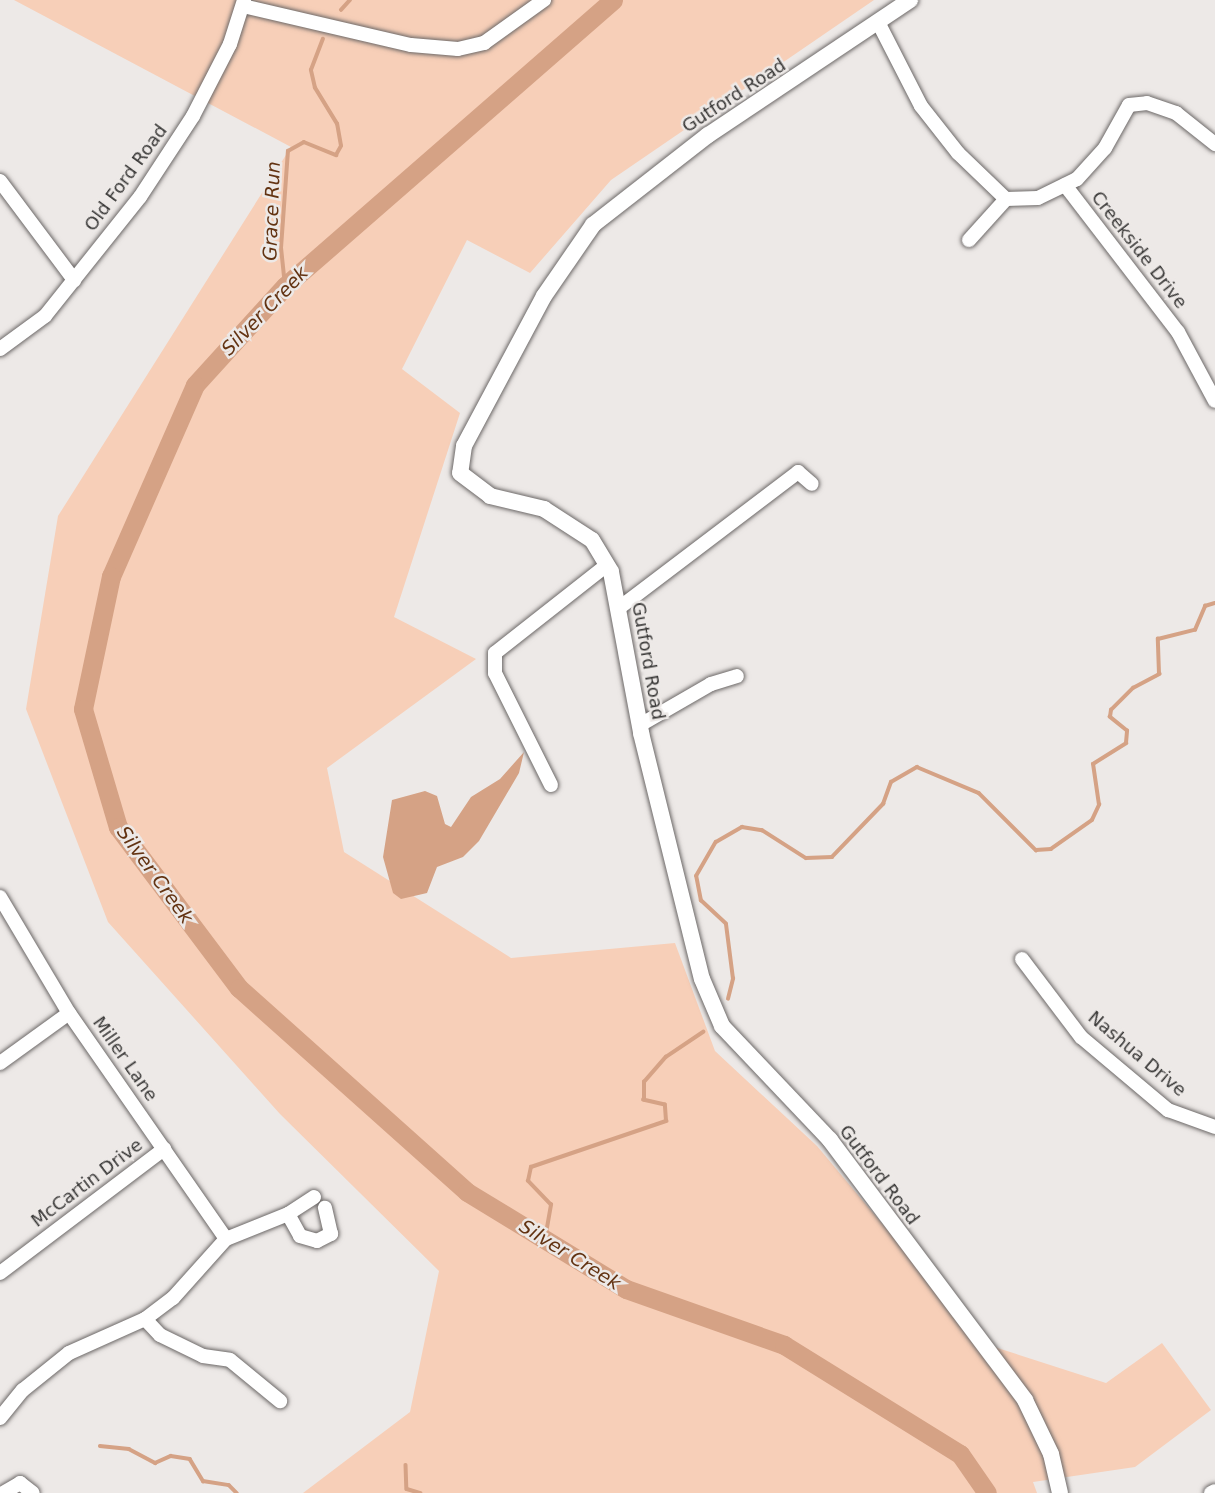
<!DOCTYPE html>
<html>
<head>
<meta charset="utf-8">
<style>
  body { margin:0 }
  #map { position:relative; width:1215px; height:1493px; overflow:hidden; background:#ede9e7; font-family:"DejaVu Sans",sans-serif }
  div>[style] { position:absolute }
  .green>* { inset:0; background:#f7cfb8 }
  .water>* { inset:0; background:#d5a285 }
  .stream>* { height:3.5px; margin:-1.75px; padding:0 1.75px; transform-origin:1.75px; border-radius:1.75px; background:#d5a285 }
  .river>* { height:19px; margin:-9.5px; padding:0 9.5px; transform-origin:9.5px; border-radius:9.5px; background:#d5a285 }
  .roads { filter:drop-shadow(0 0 2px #6c6867) drop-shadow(0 0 2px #6c6867) }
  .minor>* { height:14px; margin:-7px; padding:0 7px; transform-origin:7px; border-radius:7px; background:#fff }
  .tertiary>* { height:16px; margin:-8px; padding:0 8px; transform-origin:8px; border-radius:8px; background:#fff }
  span { translate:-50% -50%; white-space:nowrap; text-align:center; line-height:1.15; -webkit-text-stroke:5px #ede9e7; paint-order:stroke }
  .street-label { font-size:18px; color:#383736 }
  .water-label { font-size:19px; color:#633312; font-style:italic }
</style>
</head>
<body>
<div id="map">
  <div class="green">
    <i style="clip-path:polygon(14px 0,874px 0,611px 180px,530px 273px,467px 240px,402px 369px,460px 413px,394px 617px,476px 659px,327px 768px,344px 852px,511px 958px,675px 943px,715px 1051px,817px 1146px,982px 1343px,1106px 1383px,1162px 1343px,1211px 1410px,1135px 1467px,1033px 1482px,1037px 1493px,303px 1493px,410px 1412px,439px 1271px,280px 1114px,108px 922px,26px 709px,58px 516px,291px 147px)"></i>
  </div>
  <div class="water">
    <i style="clip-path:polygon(524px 752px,519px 773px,479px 841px,463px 857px,437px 867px,427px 893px,401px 899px,393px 893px,383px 857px,392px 800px,425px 791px,437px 796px,445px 824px,451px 827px,471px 797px,500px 779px)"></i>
  </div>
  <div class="stream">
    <i style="left:341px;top:10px;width:13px;rotate:-48deg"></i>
    <i style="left:285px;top:286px;width:38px;rotate:-96deg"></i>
    <i style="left:281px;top:248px;width:97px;rotate:-85.9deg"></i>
    <i style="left:288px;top:151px;width:18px;rotate:-29deg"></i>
    <i style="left:304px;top:142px;width:35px;rotate:22deg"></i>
    <i style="left:336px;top:155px;width:10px;rotate:-61deg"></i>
    <i style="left:341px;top:146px;width:22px;rotate:-100deg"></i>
    <i style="left:337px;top:124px;width:42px;rotate:-121.4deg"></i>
    <i style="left:315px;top:88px;width:18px;rotate:-103deg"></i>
    <i style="left:311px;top:70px;width:33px;rotate:-69deg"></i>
    <i style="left:728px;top:999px;width:21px;rotate:-76deg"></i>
    <i style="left:733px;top:979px;width:55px;rotate:-97.3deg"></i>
    <i style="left:726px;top:924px;width:34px;rotate:-137deg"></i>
    <i style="left:701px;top:901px;width:25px;rotate:-101deg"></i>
    <i style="left:696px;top:876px;width:39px;rotate:-60deg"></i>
    <i style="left:716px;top:842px;width:30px;rotate:-30deg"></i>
    <i style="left:742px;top:827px;width:20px;rotate:9deg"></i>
    <i style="left:762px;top:830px;width:52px;rotate:32.5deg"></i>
    <i style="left:806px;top:858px;width:26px;rotate:-2deg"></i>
    <i style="left:832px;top:857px;width:74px;rotate:-46.1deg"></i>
    <i style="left:883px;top:804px;width:23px;rotate:-70deg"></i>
    <i style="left:891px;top:782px;width:30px;rotate:-30deg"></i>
    <i style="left:917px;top:767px;width:67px;rotate:22.8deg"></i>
    <i style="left:979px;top:793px;width:81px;rotate:45deg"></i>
    <i style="left:1036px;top:850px;width:15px;rotate:-4deg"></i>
    <i style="left:1051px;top:849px;width:50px;rotate:-35.3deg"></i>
    <i style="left:1092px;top:820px;width:17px;rotate:-65deg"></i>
    <i style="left:1099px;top:805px;width:41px;rotate:-98.3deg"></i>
    <i style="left:1093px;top:764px;width:39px;rotate:-32deg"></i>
    <i style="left:1126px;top:743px;width:12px;rotate:-85deg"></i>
    <i style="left:1127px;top:731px;width:22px;rotate:-141deg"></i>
    <i style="left:1110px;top:717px;width:7px;rotate:-82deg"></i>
    <i style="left:1111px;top:710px;width:31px;rotate:-45deg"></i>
    <i style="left:1133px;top:688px;width:30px;rotate:-28deg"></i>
    <i style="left:1159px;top:674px;width:35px;rotate:-92deg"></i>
    <i style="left:1158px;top:639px;width:38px;rotate:-14deg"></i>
    <i style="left:1195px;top:630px;width:26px;rotate:-67deg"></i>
    <i style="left:1205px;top:606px;width:10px;rotate:-17deg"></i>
    <i style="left:545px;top:1239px;width:35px;rotate:-80deg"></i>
    <i style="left:551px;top:1205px;width:33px;rotate:-134deg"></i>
    <i style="left:528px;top:1181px;width:14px;rotate:-78deg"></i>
    <i style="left:531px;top:1167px;width:143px;rotate:-18.8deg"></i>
    <i style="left:666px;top:1121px;width:16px;rotate:-94deg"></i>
    <i style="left:665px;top:1105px;width:22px;rotate:-167deg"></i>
    <i style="left:644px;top:1100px;width:18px;rotate:-90deg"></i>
    <i style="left:644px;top:1082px;width:33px;rotate:-49deg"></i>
    <i style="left:666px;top:1057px;width:45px;rotate:-34deg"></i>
    <i style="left:100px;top:1446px;width:29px;rotate:6deg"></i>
    <i style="left:129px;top:1449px;width:30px;rotate:28deg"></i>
    <i style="left:155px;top:1463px;width:17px;rotate:-24deg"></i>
    <i style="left:171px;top:1456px;width:19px;rotate:9deg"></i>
    <i style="left:190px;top:1459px;width:26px;rotate:59deg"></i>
    <i style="left:203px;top:1481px;width:26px;rotate:9deg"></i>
    <i style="left:229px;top:1485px;width:11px;rotate:45deg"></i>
    <i style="left:406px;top:1465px;width:24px;rotate:88deg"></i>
    <i style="left:407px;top:1489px;width:14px;rotate:17deg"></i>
  </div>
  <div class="river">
    <i style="left:613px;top:0;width:435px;rotate:138.9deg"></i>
    <i style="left:285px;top:286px;width:134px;rotate:132.3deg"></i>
    <i style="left:195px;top:385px;width:209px;rotate:113.7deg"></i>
    <i style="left:111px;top:576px;width:136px;rotate:101.9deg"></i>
    <i style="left:83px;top:709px;width:123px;rotate:73.5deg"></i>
    <i style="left:118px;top:827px;width:201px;rotate:53.1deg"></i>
    <i style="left:239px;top:988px;width:306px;rotate:41.8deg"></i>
    <i style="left:467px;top:1192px;width:186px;rotate:31.4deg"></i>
    <i style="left:626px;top:1289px;width:168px;rotate:19.5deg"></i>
    <i style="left:784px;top:1345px;width:207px;rotate:31.8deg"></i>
    <i style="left:960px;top:1454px;width:47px;rotate:55.3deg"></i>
  </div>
  <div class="roads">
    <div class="minor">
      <i style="left:243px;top:6px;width:172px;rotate:13.1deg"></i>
      <i style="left:411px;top:45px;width:47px;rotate:4.9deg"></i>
      <i style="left:458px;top:49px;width:27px;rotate:-13deg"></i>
      <i style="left:484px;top:43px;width:74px;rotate:-35.6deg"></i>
      <i style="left:879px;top:24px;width:92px;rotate:62.9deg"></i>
      <i style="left:921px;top:106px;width:60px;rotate:51.8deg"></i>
      <i style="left:958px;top:153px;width:66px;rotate:43.8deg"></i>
      <i style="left:1006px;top:199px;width:32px;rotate:-2deg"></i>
      <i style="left:1038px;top:198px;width:43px;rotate:-26deg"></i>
      <i style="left:1077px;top:179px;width:42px;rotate:-47.9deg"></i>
      <i style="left:1105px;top:148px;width:49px;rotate:-60.8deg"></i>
      <i style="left:1129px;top:105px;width:18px;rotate:-6deg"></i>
      <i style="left:1147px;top:103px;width:31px;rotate:19deg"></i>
      <i style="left:1176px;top:113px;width:50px;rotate:38.5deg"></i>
      <i style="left:0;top:181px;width:124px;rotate:53.2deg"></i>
      <i style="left:1065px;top:185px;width:185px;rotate:52.5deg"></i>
      <i style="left:1178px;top:332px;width:78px;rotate:61.8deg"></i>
      <i style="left:969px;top:240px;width:55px;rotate:-47.9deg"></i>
      <i style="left:0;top:349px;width:56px;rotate:-36.3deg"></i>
      <i style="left:45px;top:316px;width:152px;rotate:-51.4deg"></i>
      <i style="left:140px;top:197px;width:97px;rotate:-56.8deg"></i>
      <i style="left:193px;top:116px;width:81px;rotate:-62.8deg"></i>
      <i style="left:230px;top:44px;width:46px;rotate:-72.3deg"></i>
      <i style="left:619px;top:608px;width:225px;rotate:-37.2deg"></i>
      <i style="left:798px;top:472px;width:18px;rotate:41deg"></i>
      <i style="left:640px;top:725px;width:82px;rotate:-30deg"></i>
      <i style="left:711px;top:684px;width:27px;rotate:-17deg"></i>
      <i style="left:551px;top:785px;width:125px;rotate:-116.6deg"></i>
      <i style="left:495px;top:673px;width:20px;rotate:-90deg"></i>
      <i style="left:495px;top:653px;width:142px;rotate:-38.2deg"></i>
      <i style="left:0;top:897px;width:135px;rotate:59.3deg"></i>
      <i style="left:69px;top:1013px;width:275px;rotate:55.2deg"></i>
      <i style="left:1022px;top:959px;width:98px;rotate:52.9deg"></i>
      <i style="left:1081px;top:1037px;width:114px;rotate:40deg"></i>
      <i style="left:1168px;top:1110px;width:50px;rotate:19.9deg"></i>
      <i style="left:0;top:1063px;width:85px;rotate:-35.9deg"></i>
      <i style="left:288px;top:1214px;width:25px;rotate:61deg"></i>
      <i style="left:300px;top:1236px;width:18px;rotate:16deg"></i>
      <i style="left:317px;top:1241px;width:16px;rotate:-27deg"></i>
      <i style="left:331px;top:1234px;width:27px;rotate:-103deg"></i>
      <i style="left:0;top:1273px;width:206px;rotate:-37.1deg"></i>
      <i style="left:145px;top:1319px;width:22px;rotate:47deg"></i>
      <i style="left:160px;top:1335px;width:48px;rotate:26deg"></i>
      <i style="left:203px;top:1356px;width:27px;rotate:8deg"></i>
      <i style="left:230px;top:1360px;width:65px;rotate:39.4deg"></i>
      <i style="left:0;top:1418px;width:36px;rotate:-51deg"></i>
      <i style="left:23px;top:1390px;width:59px;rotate:-38.8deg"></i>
      <i style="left:69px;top:1353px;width:83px;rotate:-24.1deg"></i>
      <i style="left:145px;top:1319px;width:35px;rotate:-37deg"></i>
      <i style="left:173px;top:1298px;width:79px;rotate:-48.1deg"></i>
      <i style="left:226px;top:1239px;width:67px;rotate:-22deg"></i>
      <i style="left:288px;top:1214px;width:31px;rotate:-33deg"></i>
      <i style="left:3px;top:1493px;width:20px;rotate:-30deg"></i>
      <i style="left:20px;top:1483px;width:16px;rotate:38deg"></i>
      <i style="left:1211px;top:1493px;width:4px;rotate:-27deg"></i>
    </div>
    <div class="tertiary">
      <i style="left:910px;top:0;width:243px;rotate:146.2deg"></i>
      <i style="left:708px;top:135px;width:146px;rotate:142deg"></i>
      <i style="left:593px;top:225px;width:86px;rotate:124.6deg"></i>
      <i style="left:544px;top:296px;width:170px;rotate:118.1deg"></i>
      <i style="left:464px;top:446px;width:27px;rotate:98deg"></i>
      <i style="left:460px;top:473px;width:38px;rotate:37deg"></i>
      <i style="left:490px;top:496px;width:56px;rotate:13.5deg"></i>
      <i style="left:544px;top:509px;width:57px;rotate:32.9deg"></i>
      <i style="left:592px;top:540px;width:37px;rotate:59deg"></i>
      <i style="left:611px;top:572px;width:164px;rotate:79.4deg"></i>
      <i style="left:641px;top:733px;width:253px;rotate:76.1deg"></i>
      <i style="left:702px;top:979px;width:51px;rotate:66.9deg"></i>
      <i style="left:722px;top:1026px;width:157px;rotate:46.5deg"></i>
      <i style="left:830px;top:1140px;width:325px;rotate:53.1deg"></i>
      <i style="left:1025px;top:1400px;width:60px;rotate:64.3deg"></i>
      <i style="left:1051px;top:1454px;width:40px;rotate:77deg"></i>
    </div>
  </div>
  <div class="street-label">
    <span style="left:734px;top:96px;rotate:-33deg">Gutford Road</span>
    <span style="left:126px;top:178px;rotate:-54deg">Old Ford Road</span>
    <span style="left:1139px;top:250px;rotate:52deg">Creekside Drive</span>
    <span style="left:648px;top:661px;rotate:80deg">Gutford Road</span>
    <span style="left:1137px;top:1054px;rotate:40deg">Nashua Drive</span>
    <span style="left:125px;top:1059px;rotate:55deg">Miller Lane</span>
    <span style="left:879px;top:1175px;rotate:53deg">Gutford Road</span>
    <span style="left:87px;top:1183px;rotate:-37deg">McCartin Drive</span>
  </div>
  <div class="water-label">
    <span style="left:272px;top:211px;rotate:-88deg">Grace Run</span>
    <span style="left:265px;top:311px;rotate:-46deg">Silver Creek</span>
    <span style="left:155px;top:875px;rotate:54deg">Silver Creek</span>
    <span style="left:570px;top:1255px;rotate:32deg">Silver Creek</span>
  </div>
</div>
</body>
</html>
